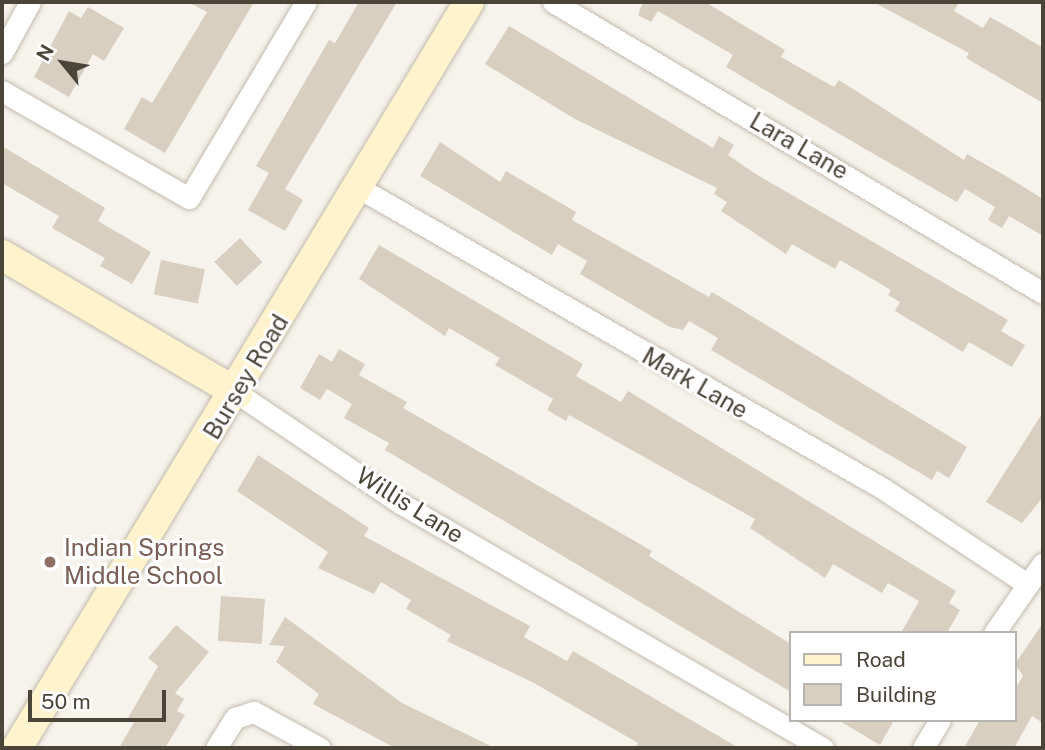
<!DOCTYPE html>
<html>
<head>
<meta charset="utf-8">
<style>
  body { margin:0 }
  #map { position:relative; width:1045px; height:750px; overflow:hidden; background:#f6f3ec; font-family:"Public Sans",sans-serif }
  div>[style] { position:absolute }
  .building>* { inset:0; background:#d8cfc1; transform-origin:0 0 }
  .roads { filter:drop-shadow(0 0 2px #c2bbae) drop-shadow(0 0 2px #c2bbae) }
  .street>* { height:21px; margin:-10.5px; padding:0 10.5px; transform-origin:10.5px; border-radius:10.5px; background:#fff }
  .secondary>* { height:30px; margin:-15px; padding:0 15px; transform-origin:15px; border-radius:15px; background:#fff3cd }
  .dots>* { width:19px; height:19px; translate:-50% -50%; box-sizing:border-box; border:4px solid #fff; border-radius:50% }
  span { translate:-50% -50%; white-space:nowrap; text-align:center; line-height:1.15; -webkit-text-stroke:6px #fff; paint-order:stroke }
  .street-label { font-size:24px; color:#4b4439 }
  .education-label { font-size:24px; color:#785e54 }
  .left { translate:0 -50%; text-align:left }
  .frame { position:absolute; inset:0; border:4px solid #4b4439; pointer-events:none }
  .legend { position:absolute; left:789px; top:631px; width:228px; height:91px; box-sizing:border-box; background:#fff; border:2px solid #b7b4b0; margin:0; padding:9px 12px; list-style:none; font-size:21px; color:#4b4439 }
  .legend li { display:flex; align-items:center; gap:14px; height:35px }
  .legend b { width:35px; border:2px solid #b7b4b0 }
  .north { position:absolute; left:28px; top:28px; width:70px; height:70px; -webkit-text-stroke:5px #fff; paint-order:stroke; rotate:300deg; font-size:19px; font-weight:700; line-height:28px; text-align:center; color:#4b4439 }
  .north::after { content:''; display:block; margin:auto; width:24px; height:32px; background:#4b4439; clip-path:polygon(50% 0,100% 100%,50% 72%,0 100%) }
  .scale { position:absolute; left:28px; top:690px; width:138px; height:32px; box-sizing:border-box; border:4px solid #4b4439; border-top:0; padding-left:9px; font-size:21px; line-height:24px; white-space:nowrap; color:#4b4439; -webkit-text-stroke:5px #fff; paint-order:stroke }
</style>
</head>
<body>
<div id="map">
  <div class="building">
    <i style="clip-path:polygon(188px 2px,254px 2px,165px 153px,124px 129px,142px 97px,152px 103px,207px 12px)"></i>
    <i style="clip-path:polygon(359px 2px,397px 2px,285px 189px,303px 200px,285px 231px,248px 210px,269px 173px,256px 166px,329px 40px,335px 43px)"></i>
    <i style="clip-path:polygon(643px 2px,705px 2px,785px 50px,781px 57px,834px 87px,839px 80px,964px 160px,967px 154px,1006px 176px,1043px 199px,1043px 236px,1009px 216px,1002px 228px,988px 220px,995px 207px,965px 189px,957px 202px,860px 146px,726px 67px,733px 55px,658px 11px,651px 22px,638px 15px)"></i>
    <i style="clip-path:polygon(873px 2px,959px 2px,954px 11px,983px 28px,990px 17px,1015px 31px,1043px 48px,1043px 103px,966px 58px,969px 53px)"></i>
    <i style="clip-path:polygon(88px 7px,124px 28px,104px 61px,93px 54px,69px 97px,34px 77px,69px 11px,81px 18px)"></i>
    <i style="clip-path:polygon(509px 26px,713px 148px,719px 136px,734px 145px,728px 155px,754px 173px,1008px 320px,1001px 331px,1025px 345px,1012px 367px,969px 342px,963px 352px,895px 311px,900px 302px,888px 295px,891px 290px,840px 260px,835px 269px,792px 244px,786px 254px,721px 211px,727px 202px,714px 194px,717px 188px,573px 118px,485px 64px)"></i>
    <i style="clip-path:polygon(440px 142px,500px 182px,506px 171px,576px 212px,572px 220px,709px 297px,712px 292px,967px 447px,949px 478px,937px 471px,932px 480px,711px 350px,718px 338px,689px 321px,683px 330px,670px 327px,580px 274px,587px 261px,558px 244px,552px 255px,420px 176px)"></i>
    <i style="clip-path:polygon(2px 146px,105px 208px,98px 221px,151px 252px,132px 284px,100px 266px,105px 258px,52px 228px,59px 216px,2px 183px)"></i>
    <i style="left:240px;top:238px;width:33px;height:35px;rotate:47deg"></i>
    <i style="clip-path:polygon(379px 245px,583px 364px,576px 376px,621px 402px,628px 391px,956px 591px,949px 603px,960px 610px,947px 633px,901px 633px,919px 601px,888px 583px,882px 593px,833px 564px,825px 578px,750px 528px,755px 519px,569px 415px,566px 421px,547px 410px,553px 399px,495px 365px,500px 358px,449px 328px,445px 336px,359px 279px)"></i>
    <i style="left:161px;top:260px;width:45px;height:35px;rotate:12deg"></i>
    <i style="clip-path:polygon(339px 349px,365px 364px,359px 375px,407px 402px,403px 408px,652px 551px,649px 556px,791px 644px,791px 692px,385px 450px,389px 443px,344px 418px,352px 404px,327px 389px,320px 400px,300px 388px,319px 354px,332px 362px)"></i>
    <i style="clip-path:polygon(1043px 412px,1043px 497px,1022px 523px,986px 502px)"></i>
    <i style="clip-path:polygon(258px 455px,369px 528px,364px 536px,530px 626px,524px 637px,567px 661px,573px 651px,739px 748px,635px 748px,638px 743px,532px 682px,447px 641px,451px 635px,406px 609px,411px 600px,381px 582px,374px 594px,318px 568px,328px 552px,237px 491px)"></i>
    <i style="left:221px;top:596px;width:44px;height:45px;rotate:4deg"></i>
    <i style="clip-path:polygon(285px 617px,402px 703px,495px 748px,395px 748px,313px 704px,319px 694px,276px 662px,285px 646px,269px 645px)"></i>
    <i style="clip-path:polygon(1043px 623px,1043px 723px,1032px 716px,1014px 748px,964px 748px,980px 720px,1015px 720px,1015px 689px,1023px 676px,1015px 664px)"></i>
    <i style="clip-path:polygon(176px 625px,209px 652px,175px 693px,184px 699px,177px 711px,185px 715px,165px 748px,119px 748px,134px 722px,128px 718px,158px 666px,148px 658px)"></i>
    <i style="clip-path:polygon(838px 720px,894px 720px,880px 745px)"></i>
  </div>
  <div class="roads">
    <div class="street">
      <i style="left:553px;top:2px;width:570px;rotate:30.71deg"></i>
      <i style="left:2px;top:53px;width:58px;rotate:-61.2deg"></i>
      <i style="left:2px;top:91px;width:215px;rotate:29.8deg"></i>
      <i style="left:189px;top:198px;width:228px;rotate:-59.2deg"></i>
      <i style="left:359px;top:188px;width:603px;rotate:29.84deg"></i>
      <i style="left:882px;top:488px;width:174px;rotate:33.5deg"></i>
      <i style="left:237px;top:393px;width:197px;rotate:34deg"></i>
      <i style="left:400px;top:503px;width:489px;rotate:30.1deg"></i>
      <i style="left:994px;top:633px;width:85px;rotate:-55deg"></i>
      <i style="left:216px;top:748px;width:36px;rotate:-58deg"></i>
      <i style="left:235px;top:718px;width:20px;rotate:-18deg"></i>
      <i style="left:254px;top:712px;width:75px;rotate:28.6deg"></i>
      <i style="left:923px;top:748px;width:33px;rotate:-59deg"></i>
    </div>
    <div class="secondary">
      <i style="left:2px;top:255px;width:273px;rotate:30.4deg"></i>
      <i style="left:17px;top:748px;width:872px;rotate:-58.79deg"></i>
    </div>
  </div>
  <div class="dots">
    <i style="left:50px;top:562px;background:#8d6e63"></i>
  </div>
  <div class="street-label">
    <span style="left:799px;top:146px;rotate:30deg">Lara Lane</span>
    <span style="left:246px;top:377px;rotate:-59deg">Bursey Road</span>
    <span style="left:695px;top:383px;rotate:30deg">Mark Lane</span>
    <span style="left:410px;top:505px;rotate:32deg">Willis Lane</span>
  </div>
  <div class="education-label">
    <span class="left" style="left:64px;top:562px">Indian Springs<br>Middle School</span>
  </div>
  <div class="frame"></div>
  <ul class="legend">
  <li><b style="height:9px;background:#fff3cd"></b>Road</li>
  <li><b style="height:19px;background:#d8cfc1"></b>Building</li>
  </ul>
  <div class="north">N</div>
  <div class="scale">50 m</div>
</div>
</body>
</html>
